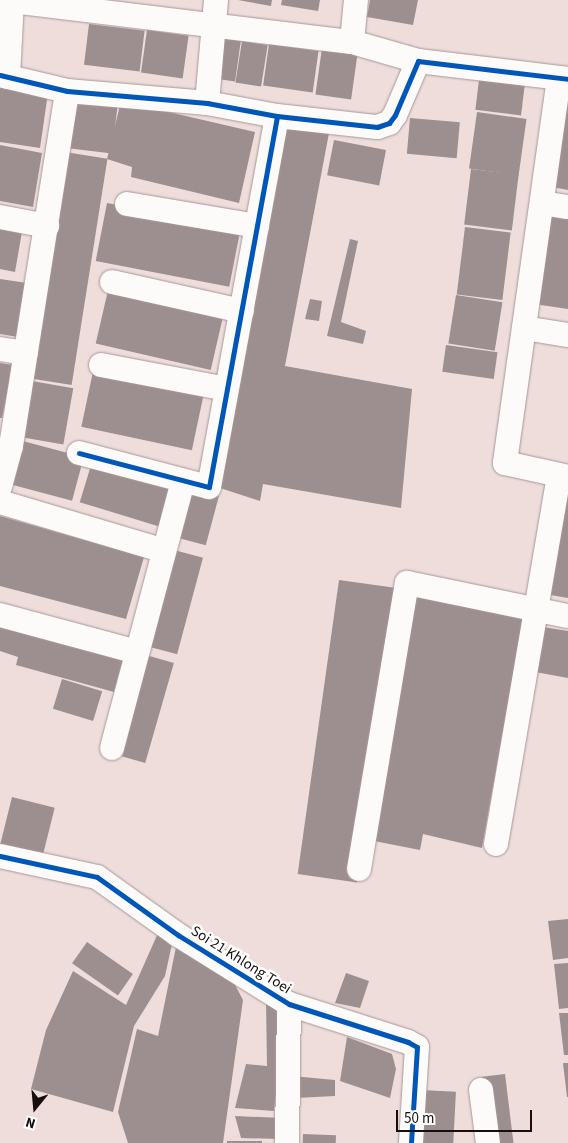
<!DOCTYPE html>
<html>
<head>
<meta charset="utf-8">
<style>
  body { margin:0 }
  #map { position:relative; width:568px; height:1143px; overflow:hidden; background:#efdddc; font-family:"Source Sans 3",sans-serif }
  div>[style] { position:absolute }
  .building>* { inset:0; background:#9d8f8f; transform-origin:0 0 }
  .roads { filter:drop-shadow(0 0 1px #a69898) drop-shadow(0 0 1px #a69898) }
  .minor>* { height:24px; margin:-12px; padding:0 12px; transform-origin:12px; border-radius:12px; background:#fdfafa }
  .cycleway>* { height:5px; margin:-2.5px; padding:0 2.5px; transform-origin:2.5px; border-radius:2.5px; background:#0057b8 }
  span { translate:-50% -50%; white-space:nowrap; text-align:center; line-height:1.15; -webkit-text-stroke:5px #fff; paint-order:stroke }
  .street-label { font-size:15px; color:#190e0e }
  .north { position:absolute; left:10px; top:1083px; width:50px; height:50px; -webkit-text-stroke:4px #fff; paint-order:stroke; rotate:197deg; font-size:14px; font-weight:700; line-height:20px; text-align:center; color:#190e0e }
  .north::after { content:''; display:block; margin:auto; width:18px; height:22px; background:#190e0e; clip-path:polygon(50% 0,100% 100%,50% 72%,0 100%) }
  .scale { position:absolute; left:396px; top:1110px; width:136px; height:22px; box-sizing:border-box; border:2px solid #190e0e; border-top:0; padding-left:6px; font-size:15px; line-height:18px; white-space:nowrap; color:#190e0e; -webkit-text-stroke:4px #fff; paint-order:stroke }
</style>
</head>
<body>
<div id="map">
  <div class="building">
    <i style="clip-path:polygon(238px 0,272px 0,271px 6px)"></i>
    <i style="clip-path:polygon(282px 0,320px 0,318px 11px,281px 5px)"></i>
    <i style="clip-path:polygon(370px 0,418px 0,413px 25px,367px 17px)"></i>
    <i style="left:89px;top:24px;width:56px;height:41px;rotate:7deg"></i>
    <i style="left:147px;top:30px;width:42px;height:43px;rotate:8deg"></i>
    <i style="left:220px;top:38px;width:21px;height:41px;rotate:8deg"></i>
    <i style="left:242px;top:41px;width:26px;height:42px;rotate:9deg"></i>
    <i style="left:269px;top:44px;width:50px;height:42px;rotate:8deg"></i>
    <i style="left:322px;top:48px;width:36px;height:47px;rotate:8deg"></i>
    <i style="left:479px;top:80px;width:46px;height:30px;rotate:7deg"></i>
    <i style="clip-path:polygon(0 85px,48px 93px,40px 148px,0 142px)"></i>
    <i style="clip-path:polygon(568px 93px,568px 190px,547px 186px)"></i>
    <i style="left:70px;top:100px;width:48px;height:48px;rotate:7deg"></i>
    <i style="clip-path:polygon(121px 101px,255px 132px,239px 203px,131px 177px,132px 167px,107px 159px)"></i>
    <i style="left:477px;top:112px;width:50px;height:57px;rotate:8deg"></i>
    <i style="left:410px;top:118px;width:50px;height:36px;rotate:5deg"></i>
    <i style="clip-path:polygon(281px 127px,329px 133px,285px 366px,412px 389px,401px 508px,263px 484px,260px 501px,217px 487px)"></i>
    <i style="left:334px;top:140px;width:53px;height:36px;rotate:11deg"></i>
    <i style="clip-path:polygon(0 145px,42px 153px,33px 207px,0 201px)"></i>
    <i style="left:65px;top:152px;width:43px;height:229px;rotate:9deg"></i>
    <i style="left:471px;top:169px;width:48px;height:56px;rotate:7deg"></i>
    <i style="left:107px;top:203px;width:136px;height:59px;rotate:11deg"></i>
    <i style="clip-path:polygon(545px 210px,568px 215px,568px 309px,534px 304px)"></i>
    <i style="clip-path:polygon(0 222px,23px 226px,15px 272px,0 269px)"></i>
    <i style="left:465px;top:227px;width:46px;height:68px;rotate:7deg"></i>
    <i style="clip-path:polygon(350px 239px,358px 241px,341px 322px,366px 331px,363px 344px,327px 336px)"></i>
    <i style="clip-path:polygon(0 279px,27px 283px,18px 337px,0 334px)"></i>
    <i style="left:109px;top:286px;width:118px;height:59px;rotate:13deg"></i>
    <i style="left:456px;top:295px;width:47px;height:49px;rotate:9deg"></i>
    <i style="clip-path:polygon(310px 299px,322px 301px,319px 321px,305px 319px)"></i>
    <i style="left:446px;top:345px;width:52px;height:27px;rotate:8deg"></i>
    <i style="clip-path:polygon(0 363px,13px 365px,2px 418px,0 418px)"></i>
    <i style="left:94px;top:367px;width:113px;height:61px;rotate:12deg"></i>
    <i style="left:26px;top:380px;width:48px;height:57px;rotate:10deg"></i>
    <i style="left:19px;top:440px;width:67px;height:45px;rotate:15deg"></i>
    <i style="left:92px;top:462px;width:83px;height:42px;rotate:17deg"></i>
    <i style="clip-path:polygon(568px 487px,568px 598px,539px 593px)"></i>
    <i style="left:189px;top:488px;width:31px;height:51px;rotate:15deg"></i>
    <i style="clip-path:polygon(0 516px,144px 557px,126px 619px,0 586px)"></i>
    <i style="left:174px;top:550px;width:30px;height:100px;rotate:15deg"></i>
    <i style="left:339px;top:580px;width:60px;height:297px;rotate:8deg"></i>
    <i style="clip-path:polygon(415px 592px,523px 619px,482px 848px,423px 834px,420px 850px,369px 840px)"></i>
    <i style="clip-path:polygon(0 620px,124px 655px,114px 692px,16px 665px,18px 657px,0 651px)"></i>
    <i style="clip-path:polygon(543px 627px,568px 631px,568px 678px,535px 672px)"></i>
    <i style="left:146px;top:655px;width:29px;height:104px;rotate:16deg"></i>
    <i style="left:62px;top:679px;width:42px;height:31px;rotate:17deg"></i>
    <i style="left:12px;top:797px;width:44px;height:53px;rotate:14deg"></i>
    <i style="clip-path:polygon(568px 919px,568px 958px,553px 960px,548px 921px)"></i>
    <i style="clip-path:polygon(158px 933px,172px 944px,165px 976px,134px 1026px,113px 1112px,31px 1089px,46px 1030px,73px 971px,126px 1005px)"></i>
    <i style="left:87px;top:942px;width:56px;height:26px;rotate:35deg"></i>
    <i style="clip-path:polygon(176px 947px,233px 981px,243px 1000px,223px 1143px,128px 1143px,118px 1112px,137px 1029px,158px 1036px)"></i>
    <i style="clip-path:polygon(568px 963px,568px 1008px,559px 1009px,554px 964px)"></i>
    <i style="clip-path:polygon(346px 973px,369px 981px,360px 1008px,335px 1003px)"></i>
    <i style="clip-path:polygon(266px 1000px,285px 1010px,274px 1111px,235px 1108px,246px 1064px,267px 1066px)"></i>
    <i style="clip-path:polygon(559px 1013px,568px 1013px,568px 1055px,564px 1055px)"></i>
    <i style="clip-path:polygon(347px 1037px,392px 1054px,396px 1069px,390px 1098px,340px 1081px)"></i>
    <i style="clip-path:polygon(563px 1063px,568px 1063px,568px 1097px,567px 1097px)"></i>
    <i style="left:505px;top:1074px;width:70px;height:23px;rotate:83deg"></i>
    <i style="clip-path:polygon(292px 1076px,335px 1080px,335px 1096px,296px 1098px)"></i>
    <i style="left:421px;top:1090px;width:35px;height:53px;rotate:3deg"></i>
    <i style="clip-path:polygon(235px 1116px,282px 1118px,281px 1139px,241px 1138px)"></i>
    <i style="left:303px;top:1134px;width:33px;height:9px;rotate:2deg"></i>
    <i style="left:227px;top:1141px;width:35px;height:3px"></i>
  </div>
  <div class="roads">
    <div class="minor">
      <i style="left:12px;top:1px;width:342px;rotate:6.9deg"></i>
      <i style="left:352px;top:42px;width:69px;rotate:16.1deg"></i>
      <i style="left:352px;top:42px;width:42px;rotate:-84.6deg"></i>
      <i style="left:0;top:75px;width:69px;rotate:13.4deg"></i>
      <i style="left:67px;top:91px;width:141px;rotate:4.9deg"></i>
      <i style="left:207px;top:103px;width:71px;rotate:10.5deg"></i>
      <i style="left:277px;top:116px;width:101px;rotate:6.3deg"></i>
      <i style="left:377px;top:127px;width:13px;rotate:-18deg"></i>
      <i style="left:389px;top:123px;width:10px;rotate:-53deg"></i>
      <i style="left:395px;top:115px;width:59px;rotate:-66.9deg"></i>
      <i style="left:418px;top:61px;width:151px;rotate:6.8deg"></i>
      <i style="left:8px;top:77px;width:77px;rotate:-87deg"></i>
      <i style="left:559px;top:78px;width:389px;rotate:98deg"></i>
      <i style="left:505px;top:463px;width:65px;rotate:12.5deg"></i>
      <i style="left:207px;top:103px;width:103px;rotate:-85deg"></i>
      <i style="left:542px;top:203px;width:26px;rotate:9deg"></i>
      <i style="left:127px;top:204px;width:132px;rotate:9.6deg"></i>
      <i style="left:0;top:217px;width:48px;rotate:10.8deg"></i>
      <i style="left:112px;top:282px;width:133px;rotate:12.6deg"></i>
      <i style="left:524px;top:328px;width:45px;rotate:9deg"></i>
      <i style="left:0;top:349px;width:26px;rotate:9deg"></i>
      <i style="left:101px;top:365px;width:128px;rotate:10.8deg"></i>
      <i style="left:79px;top:453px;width:134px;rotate:14.7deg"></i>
      <i style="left:209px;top:487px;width:377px;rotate:-79.6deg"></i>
      <i style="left:0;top:487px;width:42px;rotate:-75deg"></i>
      <i style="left:11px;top:446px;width:359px;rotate:-81deg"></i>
      <i style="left:0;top:502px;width:171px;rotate:16.6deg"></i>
      <i style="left:0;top:615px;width:142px;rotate:15.1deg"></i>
      <i style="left:112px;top:748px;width:276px;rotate:-75.1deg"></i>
      <i style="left:496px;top:844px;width:374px;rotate:-80.3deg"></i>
      <i style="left:0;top:856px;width:99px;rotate:12.2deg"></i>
      <i style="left:97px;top:877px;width:100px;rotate:35.6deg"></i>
      <i style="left:178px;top:935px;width:131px;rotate:31.9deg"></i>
      <i style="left:289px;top:1004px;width:125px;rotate:17.7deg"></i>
      <i style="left:408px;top:1042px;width:10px;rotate:29deg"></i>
      <i style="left:417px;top:1047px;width:96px;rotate:93.6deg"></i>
      <i style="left:359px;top:869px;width:290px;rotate:-80.5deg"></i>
      <i style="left:407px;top:583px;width:164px;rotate:11.6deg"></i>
      <i style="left:481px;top:1090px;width:53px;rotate:82.5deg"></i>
      <i style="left:287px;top:1143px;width:139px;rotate:-89.2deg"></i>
    </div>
  </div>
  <div class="cycleway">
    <i style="left:0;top:75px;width:69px;rotate:13.4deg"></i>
    <i style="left:67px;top:91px;width:141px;rotate:4.9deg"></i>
    <i style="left:207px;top:103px;width:71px;rotate:10.5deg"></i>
    <i style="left:277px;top:116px;width:101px;rotate:6.3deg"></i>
    <i style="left:377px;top:127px;width:13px;rotate:-18deg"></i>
    <i style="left:389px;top:123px;width:10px;rotate:-53deg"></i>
    <i style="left:395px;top:115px;width:59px;rotate:-66.9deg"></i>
    <i style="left:418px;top:61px;width:151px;rotate:6.8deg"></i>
    <i style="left:79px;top:453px;width:134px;rotate:14.7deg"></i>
    <i style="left:209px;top:487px;width:377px;rotate:-79.6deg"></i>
    <i style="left:0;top:856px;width:99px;rotate:12.2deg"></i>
    <i style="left:97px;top:877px;width:100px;rotate:35.6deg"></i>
    <i style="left:178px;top:935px;width:131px;rotate:31.9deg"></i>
    <i style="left:289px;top:1004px;width:125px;rotate:17.7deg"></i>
    <i style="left:408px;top:1042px;width:10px;rotate:29deg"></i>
    <i style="left:417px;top:1047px;width:96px;rotate:93.6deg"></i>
  </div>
  <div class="street-label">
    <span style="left:241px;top:960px;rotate:32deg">Soi 21 Khlong Toei</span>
  </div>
  <div class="north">N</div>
  <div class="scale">50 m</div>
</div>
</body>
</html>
